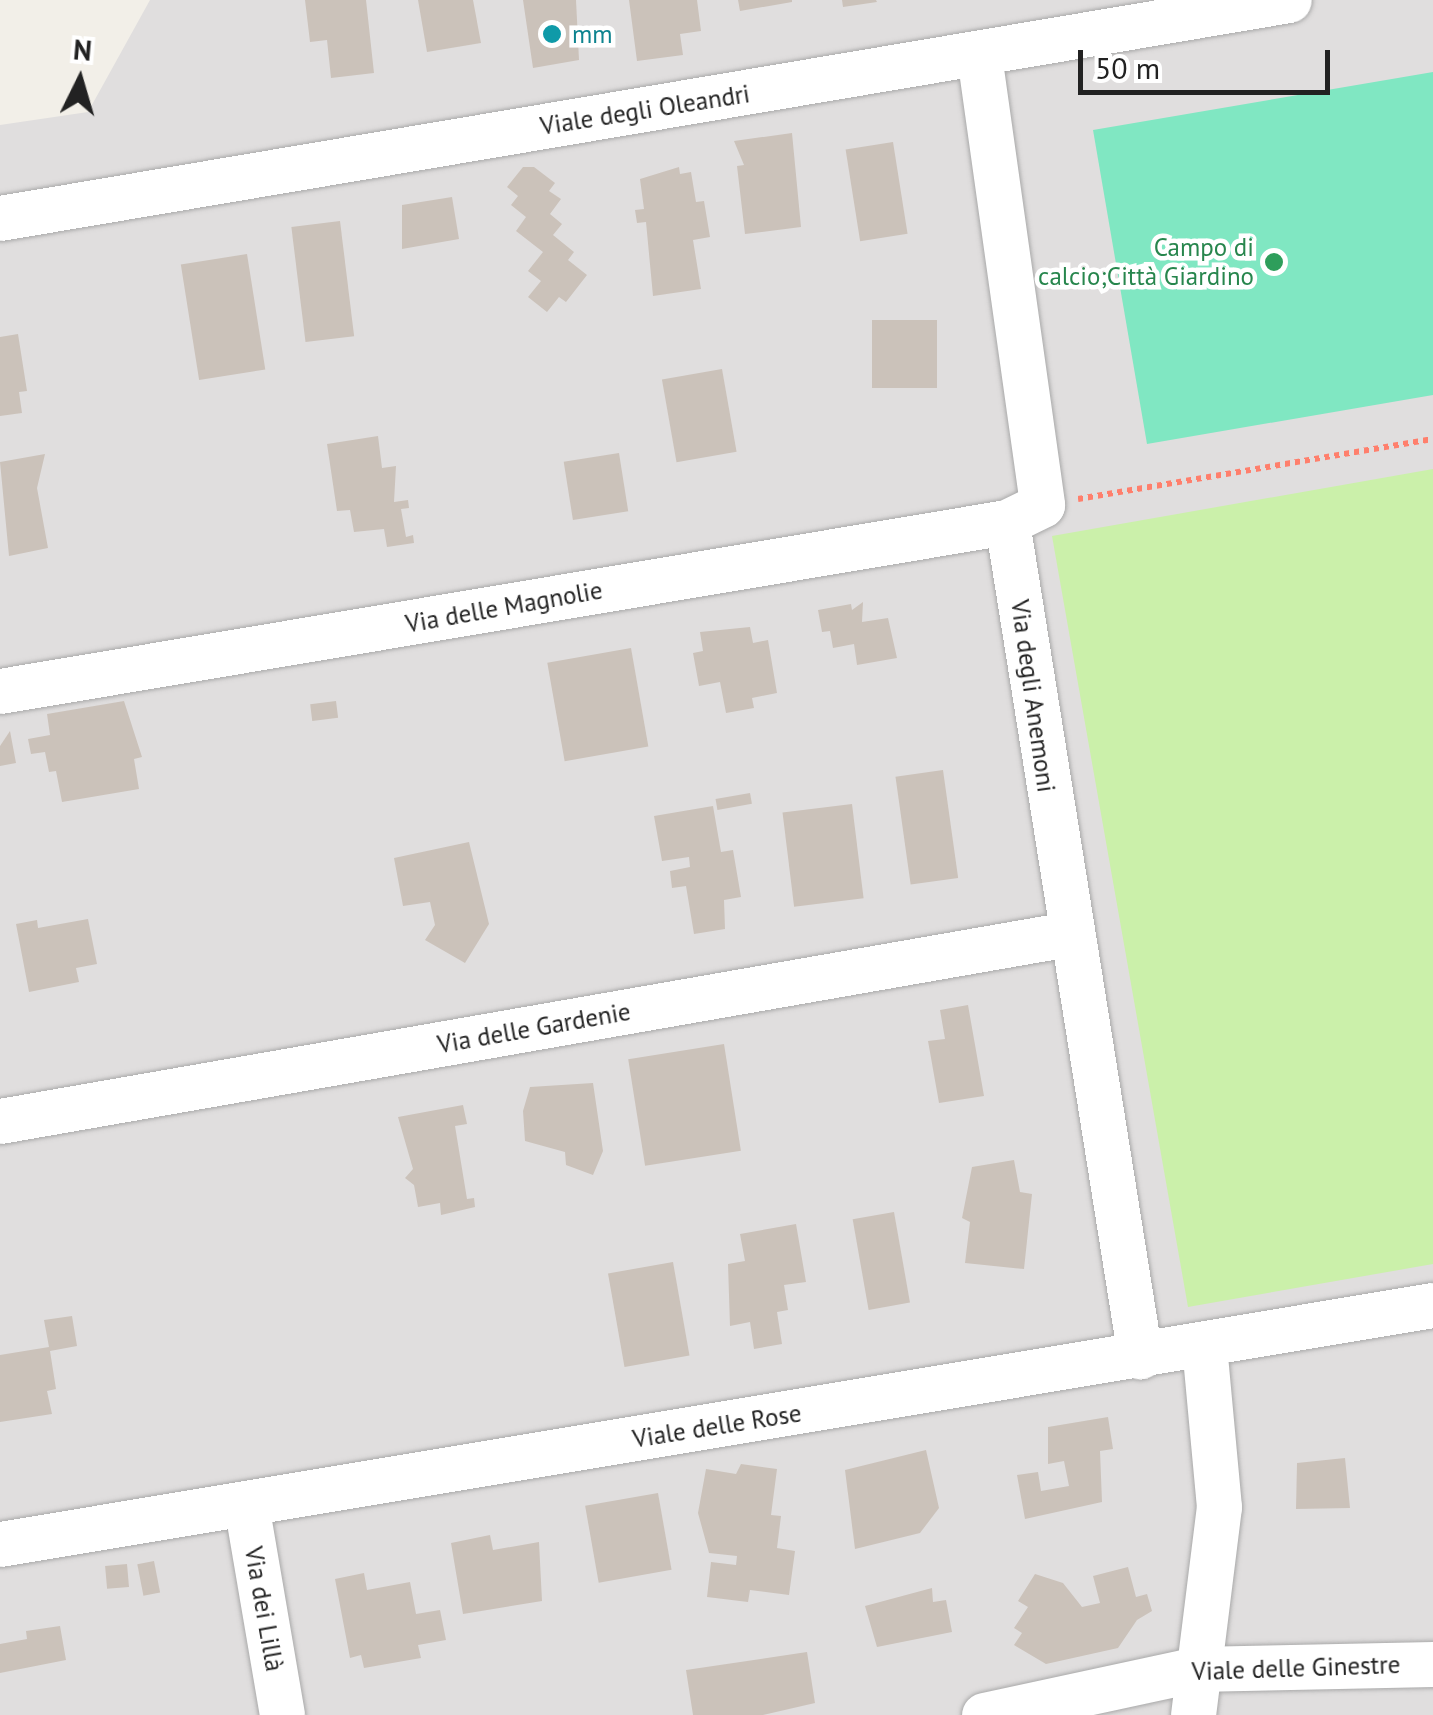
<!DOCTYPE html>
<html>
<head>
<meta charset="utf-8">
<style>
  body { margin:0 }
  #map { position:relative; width:1433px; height:1715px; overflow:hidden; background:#f2efe8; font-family:"PT Sans",sans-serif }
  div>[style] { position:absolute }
  .residential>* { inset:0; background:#e0dede }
  .grass>* { inset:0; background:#cbf0aa }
  .pitch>* { inset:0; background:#80e7c2 }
  .building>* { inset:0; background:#cbc2ba; transform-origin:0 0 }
  .path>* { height:6px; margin-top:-3px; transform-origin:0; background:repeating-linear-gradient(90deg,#ff7f6c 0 5px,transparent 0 10px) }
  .roads { filter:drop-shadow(0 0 2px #a9a9a9) drop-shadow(0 0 2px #a9a9a9) }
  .minor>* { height:45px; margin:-22.5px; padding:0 22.5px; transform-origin:22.5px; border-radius:22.5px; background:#fff }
  .dots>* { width:28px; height:28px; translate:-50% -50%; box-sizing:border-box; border:5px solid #fff; border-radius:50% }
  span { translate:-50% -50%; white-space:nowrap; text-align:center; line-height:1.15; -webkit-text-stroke:9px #fff; paint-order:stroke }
  .culture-label { font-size:25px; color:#0d838f }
  .left { translate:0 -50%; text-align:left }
  .street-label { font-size:25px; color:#222 }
  .leisure-label { font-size:25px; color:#27864d }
  .right { translate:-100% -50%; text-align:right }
  .north { position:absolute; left:30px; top:30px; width:100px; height:100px; -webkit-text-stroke:8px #fff; paint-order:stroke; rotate:5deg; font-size:28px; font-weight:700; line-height:40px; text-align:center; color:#222 }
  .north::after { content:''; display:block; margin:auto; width:35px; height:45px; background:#222; clip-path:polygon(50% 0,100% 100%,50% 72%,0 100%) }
  .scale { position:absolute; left:1078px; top:50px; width:252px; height:45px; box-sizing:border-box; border:5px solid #222; border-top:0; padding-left:12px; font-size:30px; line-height:35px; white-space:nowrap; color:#222; -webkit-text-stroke:8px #fff; paint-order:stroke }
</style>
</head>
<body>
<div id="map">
  <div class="residential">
    <i style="clip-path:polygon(150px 0,1433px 0,1433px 1715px,0 1715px,0 125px,88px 112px)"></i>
  </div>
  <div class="grass">
    <i style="clip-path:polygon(1433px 469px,1433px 1264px,1188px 1307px,1052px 536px)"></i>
  </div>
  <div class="pitch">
    <i style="clip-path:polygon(1433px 72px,1433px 395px,1147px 444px,1093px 130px)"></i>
  </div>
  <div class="building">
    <i style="clip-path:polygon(305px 0,366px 0,374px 73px,331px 78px,327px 40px,310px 42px)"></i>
    <i style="clip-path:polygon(418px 0,473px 0,481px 43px,427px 52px)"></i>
    <i style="clip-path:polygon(523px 0,576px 0,579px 60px,533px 68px)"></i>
    <i style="clip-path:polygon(629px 0,697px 0,701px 31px,680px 34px,683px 55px,637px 61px)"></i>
    <i style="clip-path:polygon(738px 0,792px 0,792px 2px,740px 11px)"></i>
    <i style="clip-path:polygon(842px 0,876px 0,877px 2px,843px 7px)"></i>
    <i style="clip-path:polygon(792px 133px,801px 227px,745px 234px,737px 166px,744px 165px,734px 141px)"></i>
    <i style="left:893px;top:142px;width:93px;height:48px;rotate:81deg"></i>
    <i style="clip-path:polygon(523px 167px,534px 167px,555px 183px,549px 191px,561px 199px,550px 214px,562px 224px,553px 235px,574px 252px,568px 260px,587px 275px,566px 302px,559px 297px,547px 312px,528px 297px,541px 281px,528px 271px,543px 252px,516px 231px,526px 217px,511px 205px,518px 196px,507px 187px)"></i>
    <i style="clip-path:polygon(679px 167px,680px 174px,691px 172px,696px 202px,704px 201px,710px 237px,693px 240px,701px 289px,653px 296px,646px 222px,637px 223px,635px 210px,644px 209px,640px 179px)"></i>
    <i style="clip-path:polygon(452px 197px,459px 239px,402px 249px,402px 205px)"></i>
    <i style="left:340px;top:221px;width:116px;height:49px;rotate:83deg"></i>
    <i style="left:247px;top:254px;width:117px;height:67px;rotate:81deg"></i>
    <i style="left:937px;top:320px;width:68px;height:65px;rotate:90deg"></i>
    <i style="clip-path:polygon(18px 334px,27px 391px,19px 392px,22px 413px,0 416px,0 337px)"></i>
    <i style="left:722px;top:369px;width:84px;height:61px;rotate:80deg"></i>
    <i style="clip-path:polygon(378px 436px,382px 468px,396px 466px,394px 502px,408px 500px,409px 508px,401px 509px,406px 537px,413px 535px,414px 543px,387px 547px,384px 529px,354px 532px,350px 510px,337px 511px,327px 444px)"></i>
    <i style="left:619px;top:453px;width:59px;height:56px;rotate:81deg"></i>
    <i style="clip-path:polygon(45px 454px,37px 488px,48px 548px,9px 556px,0 462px)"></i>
    <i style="clip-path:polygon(863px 602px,862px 622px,888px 618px,897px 658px,857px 665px,854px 644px,833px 648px,830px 631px,822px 632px,818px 610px,851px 604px,852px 610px)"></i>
    <i style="clip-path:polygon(750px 627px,753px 643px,768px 640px,777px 693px,752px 698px,754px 708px,726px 713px,720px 682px,699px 686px,693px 653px,703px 651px,700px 632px)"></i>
    <i style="left:631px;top:648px;width:100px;height:85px;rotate:80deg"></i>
    <i style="clip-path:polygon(124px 701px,142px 757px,134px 759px,139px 789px,62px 802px,56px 771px,49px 772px,45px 752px,31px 754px,28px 739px,50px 735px,47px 714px)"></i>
    <i style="left:336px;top:701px;width:17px;height:26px;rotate:83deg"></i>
    <i style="clip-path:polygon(10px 731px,16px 763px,0 766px,0 746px)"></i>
    <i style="left:943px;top:770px;width:109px;height:48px;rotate:82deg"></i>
    <i style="left:750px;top:793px;width:11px;height:35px;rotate:80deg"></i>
    <i style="left:852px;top:804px;width:95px;height:70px;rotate:83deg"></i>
    <i style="clip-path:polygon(713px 806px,721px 852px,733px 850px,741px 897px,724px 900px,725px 929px,694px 934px,686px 886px,672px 888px,670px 871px,690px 867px,689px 857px,662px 861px,654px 816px)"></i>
    <i style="clip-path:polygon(469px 842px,489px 924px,465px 963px,425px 940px,435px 925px,430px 902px,403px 906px,394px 858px)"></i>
    <i style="clip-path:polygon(88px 919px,97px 964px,76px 968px,79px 982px,29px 992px,16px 924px,37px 920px,38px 928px)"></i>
    <i style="clip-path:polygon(968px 1005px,984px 1096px,939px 1103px,928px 1041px,945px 1039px,940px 1010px)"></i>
    <i style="left:724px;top:1044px;width:108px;height:97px;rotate:81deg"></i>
    <i style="clip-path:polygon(593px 1083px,603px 1151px,593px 1175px,566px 1165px,565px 1152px,525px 1141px,523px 1111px,530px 1087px)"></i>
    <i style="clip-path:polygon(463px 1105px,467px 1124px,455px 1126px,467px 1199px,474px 1198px,475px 1207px,441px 1215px,440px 1203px,418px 1207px,414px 1185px,405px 1178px,413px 1169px,398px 1117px)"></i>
    <i style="clip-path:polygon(1014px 1160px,1020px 1192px,1032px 1194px,1024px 1269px,965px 1263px,970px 1222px,962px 1218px,972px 1167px)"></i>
    <i style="left:894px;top:1212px;width:92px;height:42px;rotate:80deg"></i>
    <i style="clip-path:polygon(796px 1224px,806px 1282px,784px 1285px,788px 1310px,777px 1312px,782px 1344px,754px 1349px,750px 1322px,730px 1326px,728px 1264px,745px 1261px,740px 1234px)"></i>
    <i style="left:673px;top:1262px;width:95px;height:66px;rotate:80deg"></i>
    <i style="clip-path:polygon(72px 1316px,77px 1346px,50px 1351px,56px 1389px,47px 1391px,52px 1414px,0 1422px,0 1355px,49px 1347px,44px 1320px)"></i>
    <i style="clip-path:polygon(1108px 1417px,1113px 1449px,1100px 1451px,1102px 1502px,1025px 1519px,1017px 1475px,1038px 1472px,1041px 1491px,1069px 1486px,1064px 1461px,1048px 1464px,1048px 1427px)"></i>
    <i style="clip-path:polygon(926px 1450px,939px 1508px,920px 1533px,855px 1549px,845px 1470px)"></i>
    <i style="clip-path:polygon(1345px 1458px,1350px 1508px,1296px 1509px,1297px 1463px)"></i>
    <i style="clip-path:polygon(741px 1464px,777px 1469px,771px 1515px,781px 1516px,777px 1548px,795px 1551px,789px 1595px,750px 1590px,748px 1602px,707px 1597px,711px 1562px,736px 1565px,737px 1556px,709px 1553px,698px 1513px,706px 1469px,736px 1474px)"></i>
    <i style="left:658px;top:1493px;width:78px;height:74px;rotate:80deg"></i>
    <i style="clip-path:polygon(490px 1535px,493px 1550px,539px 1542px,542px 1601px,463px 1614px,451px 1543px)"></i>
    <i style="left:154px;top:1561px;width:32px;height:17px;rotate:79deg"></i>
    <i style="left:127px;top:1564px;width:23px;height:22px;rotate:85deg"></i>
    <i style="clip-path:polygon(1128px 1567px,1136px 1597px,1147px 1594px,1152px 1611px,1137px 1620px,1118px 1648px,1046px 1664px,1014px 1645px,1022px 1633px,1014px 1628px,1028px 1607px,1018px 1601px,1035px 1574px,1063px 1583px,1082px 1607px,1100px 1603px,1093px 1576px)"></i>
    <i style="clip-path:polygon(364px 1573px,367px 1590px,410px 1582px,416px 1614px,440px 1610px,446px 1640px,418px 1645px,421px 1658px,398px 1662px,364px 1668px,361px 1655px,350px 1658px,335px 1579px)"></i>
    <i style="clip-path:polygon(932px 1588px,933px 1602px,946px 1600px,952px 1632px,877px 1647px,865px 1606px)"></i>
    <i style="clip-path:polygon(60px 1626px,66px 1660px,0 1673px,0 1644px,27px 1639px,26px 1631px)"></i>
    <i style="clip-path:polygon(807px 1652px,815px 1703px,763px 1715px,693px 1715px,686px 1670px)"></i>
  </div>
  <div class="path">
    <i style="left:1078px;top:499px;width:360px;rotate:-9.6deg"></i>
  </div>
  <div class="roads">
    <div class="minor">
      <i style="left:979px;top:55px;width:454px;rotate:82deg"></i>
      <i style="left:1042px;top:505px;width:39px;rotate:154deg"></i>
      <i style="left:1007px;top:522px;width:845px;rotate:80.94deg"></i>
      <i style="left:0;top:218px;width:1307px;rotate:-9.6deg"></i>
      <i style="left:0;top:691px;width:1021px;rotate:-9.53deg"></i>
      <i style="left:0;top:1121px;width:1084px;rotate:-9.93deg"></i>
      <i style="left:246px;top:1504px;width:214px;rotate:80.3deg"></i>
      <i style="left:0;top:1544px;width:1453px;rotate:-9.47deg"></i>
      <i style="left:984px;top:1715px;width:217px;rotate:-12.2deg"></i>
      <i style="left:1196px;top:1669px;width:237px;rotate:-1.2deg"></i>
      <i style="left:1193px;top:1715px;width:210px;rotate:-82.9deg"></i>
      <i style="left:1219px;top:1507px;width:163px;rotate:-95.3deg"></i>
    </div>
  </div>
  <div class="dots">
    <i style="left:552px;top:34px;background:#0f9aa8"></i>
    <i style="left:1274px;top:262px;background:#2e9e5b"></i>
  </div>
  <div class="culture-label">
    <span class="left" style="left:572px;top:34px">mm</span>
  </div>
  <div class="street-label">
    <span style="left:645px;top:110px;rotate:-9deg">Viale degli Oleandri</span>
    <span style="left:504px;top:607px;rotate:-10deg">Via delle Magnolie</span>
    <span style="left:1033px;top:696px;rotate:82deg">Via degli Anemoni</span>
    <span style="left:534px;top:1028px;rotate:-10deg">Via delle Gardenie</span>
    <span style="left:717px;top:1426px;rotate:-9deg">Viale delle Rose</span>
    <span style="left:264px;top:1609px;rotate:80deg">Via dei Lillà</span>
    <span style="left:1296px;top:1668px;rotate:-2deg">Viale delle Ginestre</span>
  </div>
  <div class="leisure-label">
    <span class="right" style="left:1254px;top:262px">Campo di<br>calcio;Città Giardino</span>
  </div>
  <div class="north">N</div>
  <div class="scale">50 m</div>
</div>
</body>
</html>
